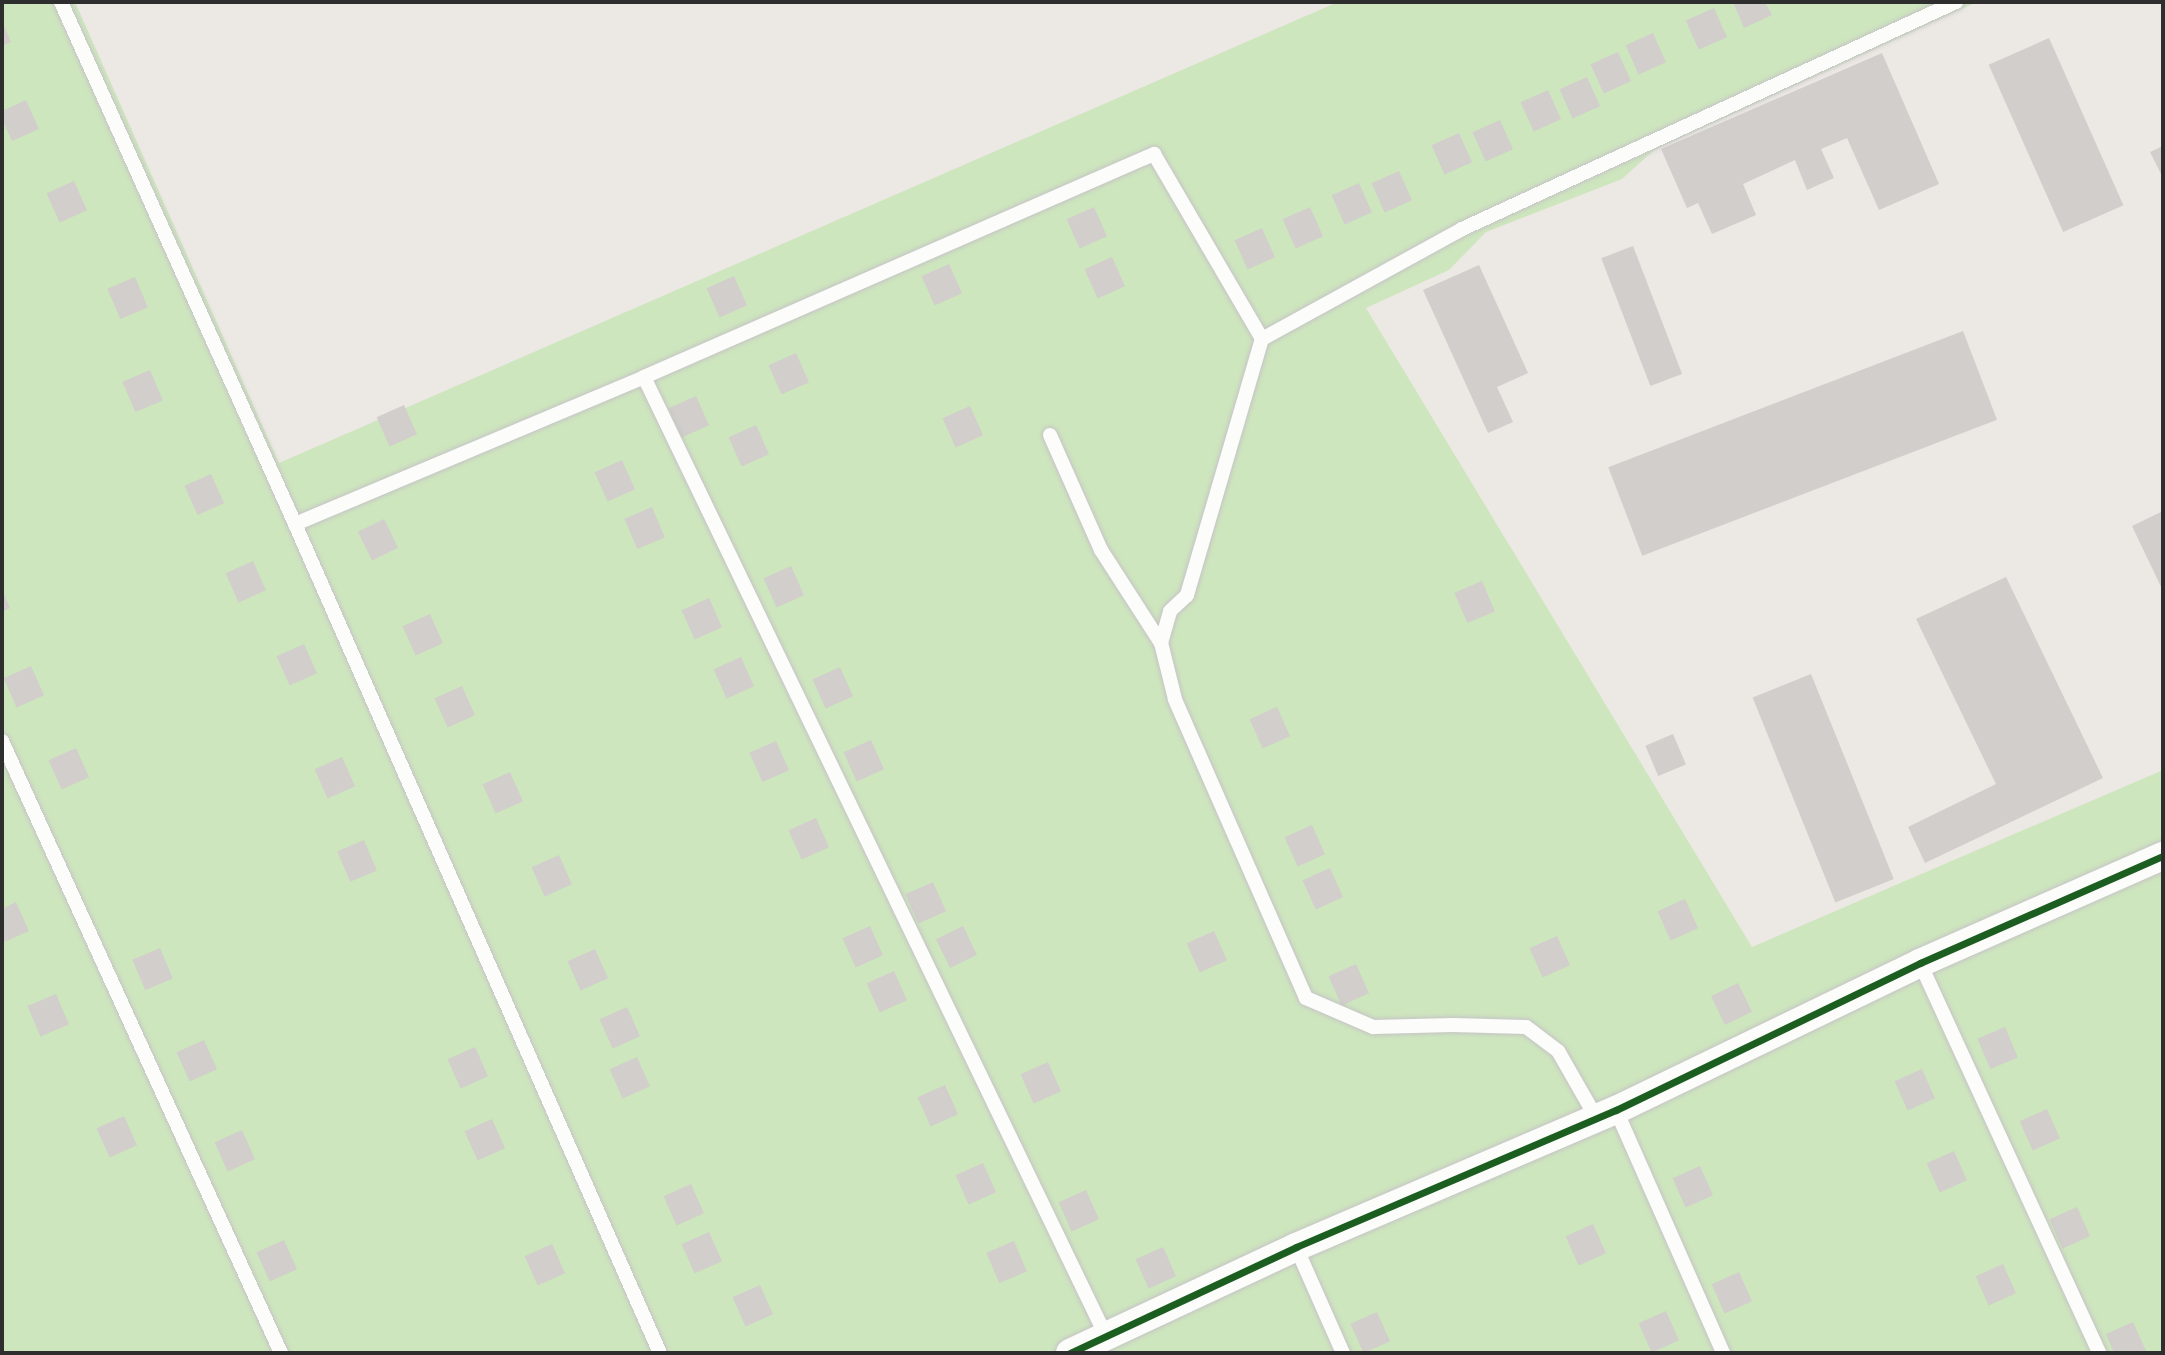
<!DOCTYPE html>
<html>
<head>
<meta charset="utf-8">
<style>
  body { margin:0 }
  #map { position:relative; width:2165px; height:1355px; overflow:hidden; background:#ece8e4; font-family:Ubuntu,sans-serif }
  div>[style] { position:absolute }
  .green>* { inset:0; background:#cee6be }
  .building>* { inset:0; background:#d1cecb; transform-origin:0 0 }
  .roads { filter:drop-shadow(0 0 2px #c5c4c5) drop-shadow(0 0 2px #c5c4c5) }
  .service>* { height:14px; margin:-7px; padding:0 7px; transform-origin:7px; border-radius:7px; background:#fcfcfb }
  .minor>* { height:28px; margin:-14px; padding:0 14px; transform-origin:14px; border-radius:14px; background:#fcfcfb }
  .cycleway>* { height:7px; margin:-3.5px; padding:0 3.5px; transform-origin:3.5px; border-radius:3.5px; background:#1b5e20 }
  span { translate:-50% -50%; white-space:nowrap; text-align:center; line-height:1.15; -webkit-text-stroke:7px #fff; paint-order:stroke }
  .frame { position:absolute; inset:0; border:4px solid #2e2e2e; pointer-events:none }
</style>
</head>
<body>
<div id="map">
  <div class="green">
    <i style="clip-path:polygon(2px 2px,75px 2px,279px 463px,1338px 2px,1977px 2px,1654px 150px,1622px 179px,1486px 232px,1449px 270px,1366px 308px,1752px 947px,2163px 770px,2163px 1353px,2px 1353px)"></i>
  </div>
  <div class="building">
    <i style="clip-path:polygon(1733px 2px,1765px 2px,1772px 15px,1744px 28px)"></i>
    <i style="left:1714px;top:8px;width:32px;height:31px;rotate:66deg"></i>
    <i style="clip-path:polygon(2px 21px,11px 42px,2px 46px)"></i>
    <i style="left:1653px;top:33px;width:32px;height:30px;rotate:66deg"></i>
    <i style="left:2049px;top:38px;width:183px;height:66px;rotate:66deg"></i>
    <i style="left:1618px;top:52px;width:32px;height:30px;rotate:66deg"></i>
    <i style="clip-path:polygon(1882px 53px,1939px 184px,1879px 210px,1847px 138px,1821px 149px,1834px 178px,1807px 190px,1795px 160px,1743px 184px,1756px 215px,1712px 234px,1698px 203px,1687px 208px,1661px 149px)"></i>
    <i style="left:1587px;top:77px;width:32px;height:30px;rotate:66deg"></i>
    <i style="left:1548px;top:90px;width:32px;height:30px;rotate:66deg"></i>
    <i style="clip-path:polygon(26px 100px,39px 129px,12px 141px,2px 119px,2px 111px)"></i>
    <i style="left:1500px;top:120px;width:32px;height:30px;rotate:66deg"></i>
    <i style="left:1459px;top:133px;width:32px;height:30px;rotate:66deg"></i>
    <i style="clip-path:polygon(2163px 146px,2163px 178px,2150px 152px)"></i>
    <i style="left:1399px;top:171px;width:32px;height:30px;rotate:66deg"></i>
    <i style="left:74px;top:181px;width:32px;height:30px;rotate:66deg"></i>
    <i style="left:1359px;top:183px;width:32px;height:30px;rotate:66deg"></i>
    <i style="left:1094px;top:207px;width:32px;height:30px;rotate:66deg"></i>
    <i style="left:1310px;top:207px;width:32px;height:30px;rotate:66deg"></i>
    <i style="left:1262px;top:228px;width:32px;height:30px;rotate:66deg"></i>
    <i style="left:1633px;top:246px;width:137px;height:34px;rotate:69deg"></i>
    <i style="left:1112px;top:257px;width:32px;height:30px;rotate:66deg"></i>
    <i style="left:949px;top:264px;width:32px;height:30px;rotate:66deg"></i>
    <i style="clip-path:polygon(1479px 265px,1528px 373px,1497px 387px,1513px 422px,1488px 433px,1423px 290px)"></i>
    <i style="left:734px;top:276px;width:32px;height:30px;rotate:66deg"></i>
    <i style="left:135px;top:277px;width:33px;height:30px;rotate:67deg"></i>
    <i style="left:1963px;top:331px;width:95px;height:380px;rotate:69deg"></i>
    <i style="left:796px;top:353px;width:32px;height:30px;rotate:66deg"></i>
    <i style="left:150px;top:370px;width:33px;height:30px;rotate:67deg"></i>
    <i style="left:696px;top:396px;width:32px;height:30px;rotate:66deg"></i>
    <i style="left:404px;top:405px;width:32px;height:30px;rotate:66deg"></i>
    <i style="left:970px;top:406px;width:32px;height:30px;rotate:66deg"></i>
    <i style="left:756px;top:425px;width:32px;height:30px;rotate:66deg"></i>
    <i style="left:622px;top:460px;width:32px;height:30px;rotate:66deg"></i>
    <i style="left:211px;top:474px;width:32px;height:29px;rotate:66deg"></i>
    <i style="left:652px;top:507px;width:33px;height:30px;rotate:67deg"></i>
    <i style="clip-path:polygon(2163px 511px,2163px 591px,2132px 526px)"></i>
    <i style="left:384px;top:519px;width:32px;height:29px;rotate:64deg"></i>
    <i style="left:253px;top:561px;width:32px;height:30px;rotate:66deg"></i>
    <i style="left:791px;top:566px;width:32px;height:30px;rotate:66deg"></i>
    <i style="clip-path:polygon(2006px 577px,2103px 778px,1925px 863px,1908px 827px,1996px 784px,1916px 619px)"></i>
    <i style="left:1482px;top:581px;width:33px;height:30px;rotate:67deg"></i>
    <i style="clip-path:polygon(2px 589px,10px 608px,2px 612px)"></i>
    <i style="left:709px;top:598px;width:32px;height:30px;rotate:66deg"></i>
    <i style="left:430px;top:614px;width:32px;height:30px;rotate:66deg"></i>
    <i style="left:304px;top:644px;width:32px;height:30px;rotate:66deg"></i>
    <i style="left:741px;top:657px;width:32px;height:30px;rotate:66deg"></i>
    <i style="left:31px;top:666px;width:32px;height:30px;rotate:66deg"></i>
    <i style="left:840px;top:667px;width:32px;height:30px;rotate:66deg"></i>
    <i style="left:1811px;top:674px;width:221px;height:63px;rotate:68deg"></i>
    <i style="left:462px;top:686px;width:32px;height:30px;rotate:66deg"></i>
    <i style="left:1277px;top:707px;width:32px;height:30px;rotate:66deg"></i>
    <i style="left:1673px;top:734px;width:33px;height:30px;rotate:67deg"></i>
    <i style="left:871px;top:740px;width:32px;height:30px;rotate:66deg"></i>
    <i style="left:776px;top:741px;width:32px;height:29px;rotate:66deg"></i>
    <i style="left:76px;top:748px;width:32px;height:30px;rotate:66deg"></i>
    <i style="left:342px;top:757px;width:32px;height:30px;rotate:66deg"></i>
    <i style="left:510px;top:772px;width:32px;height:30px;rotate:66deg"></i>
    <i style="left:816px;top:818px;width:32px;height:30px;rotate:66deg"></i>
    <i style="left:1312px;top:825px;width:32px;height:30px;rotate:66deg"></i>
    <i style="left:364px;top:840px;width:33px;height:29px;rotate:67deg"></i>
    <i style="left:559px;top:855px;width:32px;height:30px;rotate:66deg"></i>
    <i style="left:1330px;top:868px;width:32px;height:30px;rotate:66deg"></i>
    <i style="left:933px;top:882px;width:32px;height:30px;rotate:66deg"></i>
    <i style="left:1685px;top:899px;width:32px;height:30px;rotate:66deg"></i>
    <i style="clip-path:polygon(16px 902px,29px 931px,2px 943px,2px 909px)"></i>
    <i style="left:870px;top:926px;width:32px;height:30px;rotate:66deg"></i>
    <i style="left:963px;top:926px;width:32px;height:30px;rotate:64deg"></i>
    <i style="left:1214px;top:931px;width:32px;height:30px;rotate:66deg"></i>
    <i style="left:1557px;top:936px;width:32px;height:30px;rotate:66deg"></i>
    <i style="left:160px;top:948px;width:33px;height:30px;rotate:67deg"></i>
    <i style="left:595px;top:949px;width:32px;height:30px;rotate:66deg"></i>
    <i style="left:1356px;top:964px;width:32px;height:30px;rotate:66deg"></i>
    <i style="left:894px;top:971px;width:32px;height:30px;rotate:66deg"></i>
    <i style="left:1738px;top:983px;width:32px;height:30px;rotate:64deg"></i>
    <i style="left:56px;top:994px;width:33px;height:31px;rotate:67deg"></i>
    <i style="left:627px;top:1007px;width:32px;height:30px;rotate:66deg"></i>
    <i style="left:2005px;top:1027px;width:33px;height:30px;rotate:67deg"></i>
    <i style="left:204px;top:1040px;width:32px;height:30px;rotate:66deg"></i>
    <i style="left:475px;top:1047px;width:32px;height:30px;rotate:66deg"></i>
    <i style="left:637px;top:1057px;width:32px;height:30px;rotate:66deg"></i>
    <i style="left:1048px;top:1062px;width:32px;height:30px;rotate:66deg"></i>
    <i style="left:1922px;top:1069px;width:32px;height:30px;rotate:66deg"></i>
    <i style="left:945px;top:1085px;width:32px;height:30px;rotate:66deg"></i>
    <i style="left:2047px;top:1109px;width:32px;height:30px;rotate:66deg"></i>
    <i style="left:124px;top:1116px;width:32px;height:30px;rotate:66deg"></i>
    <i style="left:492px;top:1119px;width:32px;height:30px;rotate:66deg"></i>
    <i style="left:242px;top:1130px;width:32px;height:30px;rotate:66deg"></i>
    <i style="left:1954px;top:1151px;width:32px;height:30px;rotate:66deg"></i>
    <i style="left:983px;top:1163px;width:32px;height:30px;rotate:66deg"></i>
    <i style="left:1700px;top:1166px;width:32px;height:30px;rotate:66deg"></i>
    <i style="left:691px;top:1184px;width:32px;height:30px;rotate:66deg"></i>
    <i style="left:1086px;top:1190px;width:32px;height:30px;rotate:66deg"></i>
    <i style="left:2077px;top:1207px;width:32px;height:30px;rotate:66deg"></i>
    <i style="left:1593px;top:1224px;width:32px;height:30px;rotate:66deg"></i>
    <i style="left:709px;top:1232px;width:32px;height:30px;rotate:66deg"></i>
    <i style="left:284px;top:1240px;width:32px;height:30px;rotate:66deg"></i>
    <i style="left:1014px;top:1241px;width:33px;height:30px;rotate:67deg"></i>
    <i style="left:552px;top:1244px;width:32px;height:30px;rotate:66deg"></i>
    <i style="left:1163px;top:1247px;width:32px;height:30px;rotate:66deg"></i>
    <i style="left:2003px;top:1264px;width:32px;height:30px;rotate:66deg"></i>
    <i style="left:1739px;top:1272px;width:32px;height:30px;rotate:66deg"></i>
    <i style="left:760px;top:1285px;width:32px;height:30px;rotate:66deg"></i>
    <i style="left:1666px;top:1311px;width:32px;height:30px;rotate:66deg"></i>
    <i style="left:1377px;top:1312px;width:32px;height:29px;rotate:66deg"></i>
    <i style="clip-path:polygon(2133px 1322px,2146px 1351px,2114px 1353px,2106px 1334px)"></i>
  </div>
  <div class="roads">
    <div class="service">
      <i style="left:61px;top:2px;width:572px;rotate:65.85deg"></i>
      <i style="left:295px;top:524px;width:906px;rotate:66.24deg"></i>
      <i style="left:644px;top:377px;width:1064px;rotate:64.28deg"></i>
      <i style="left:1050px;top:435px;width:126px;rotate:66.1deg"></i>
      <i style="left:1101px;top:550px;width:111px;rotate:57.2deg"></i>
      <i style="left:295px;top:524px;width:379px;rotate:-22.8deg"></i>
      <i style="left:644px;top:377px;width:557px;rotate:-23.62deg"></i>
      <i style="left:1154px;top:154px;width:214px;rotate:59.7deg"></i>
      <i style="left:2px;top:741px;width:673px;rotate:65.49deg"></i>
      <i style="left:1920px;top:963px;width:429px;rotate:65.3deg"></i>
      <i style="left:1616px;top:1110px;width:266px;rotate:66.2deg"></i>
      <i style="left:1597px;top:1119px;width:78px;rotate:-119.8deg"></i>
      <i style="left:1558px;top:1051px;width:40px;rotate:-143deg"></i>
      <i style="left:1526px;top:1027px;width:73px;rotate:-178.4deg"></i>
      <i style="left:1453px;top:1025px;width:80px;rotate:178.6deg"></i>
      <i style="left:1373px;top:1027px;width:73px;rotate:-156.6deg"></i>
      <i style="left:1306px;top:998px;width:326px;rotate:-113.7deg"></i>
      <i style="left:1175px;top:699px;width:58px;rotate:-104deg"></i>
      <i style="left:1161px;top:643px;width:33px;rotate:-74deg"></i>
      <i style="left:1170px;top:611px;width:23px;rotate:-43deg"></i>
      <i style="left:1187px;top:595px;width:267px;rotate:-73.7deg"></i>
      <i style="left:1262px;top:339px;width:228px;rotate:-28.8deg"></i>
      <i style="left:1462px;top:229px;width:544px;rotate:-24.68deg"></i>
      <i style="left:1296px;top:1247px;width:116px;rotate:66.1deg"></i>
    </div>
    <div class="minor">
      <i style="left:1070px;top:1353px;width:250px;rotate:-25.1deg"></i>
      <i style="left:1296px;top:1247px;width:348px;rotate:-23.2deg"></i>
      <i style="left:1616px;top:1110px;width:338px;rotate:-25.8deg"></i>
      <i style="left:1920px;top:963px;width:266px;rotate:-23.8deg"></i>
    </div>
  </div>
  <div class="cycleway">
    <i style="left:1070px;top:1353px;width:250px;rotate:-25.1deg"></i>
    <i style="left:1296px;top:1247px;width:348px;rotate:-23.2deg"></i>
    <i style="left:1616px;top:1110px;width:338px;rotate:-25.8deg"></i>
    <i style="left:1920px;top:963px;width:266px;rotate:-23.8deg"></i>
  </div>
  <div class="frame"></div>
</div>
</body>
</html>
